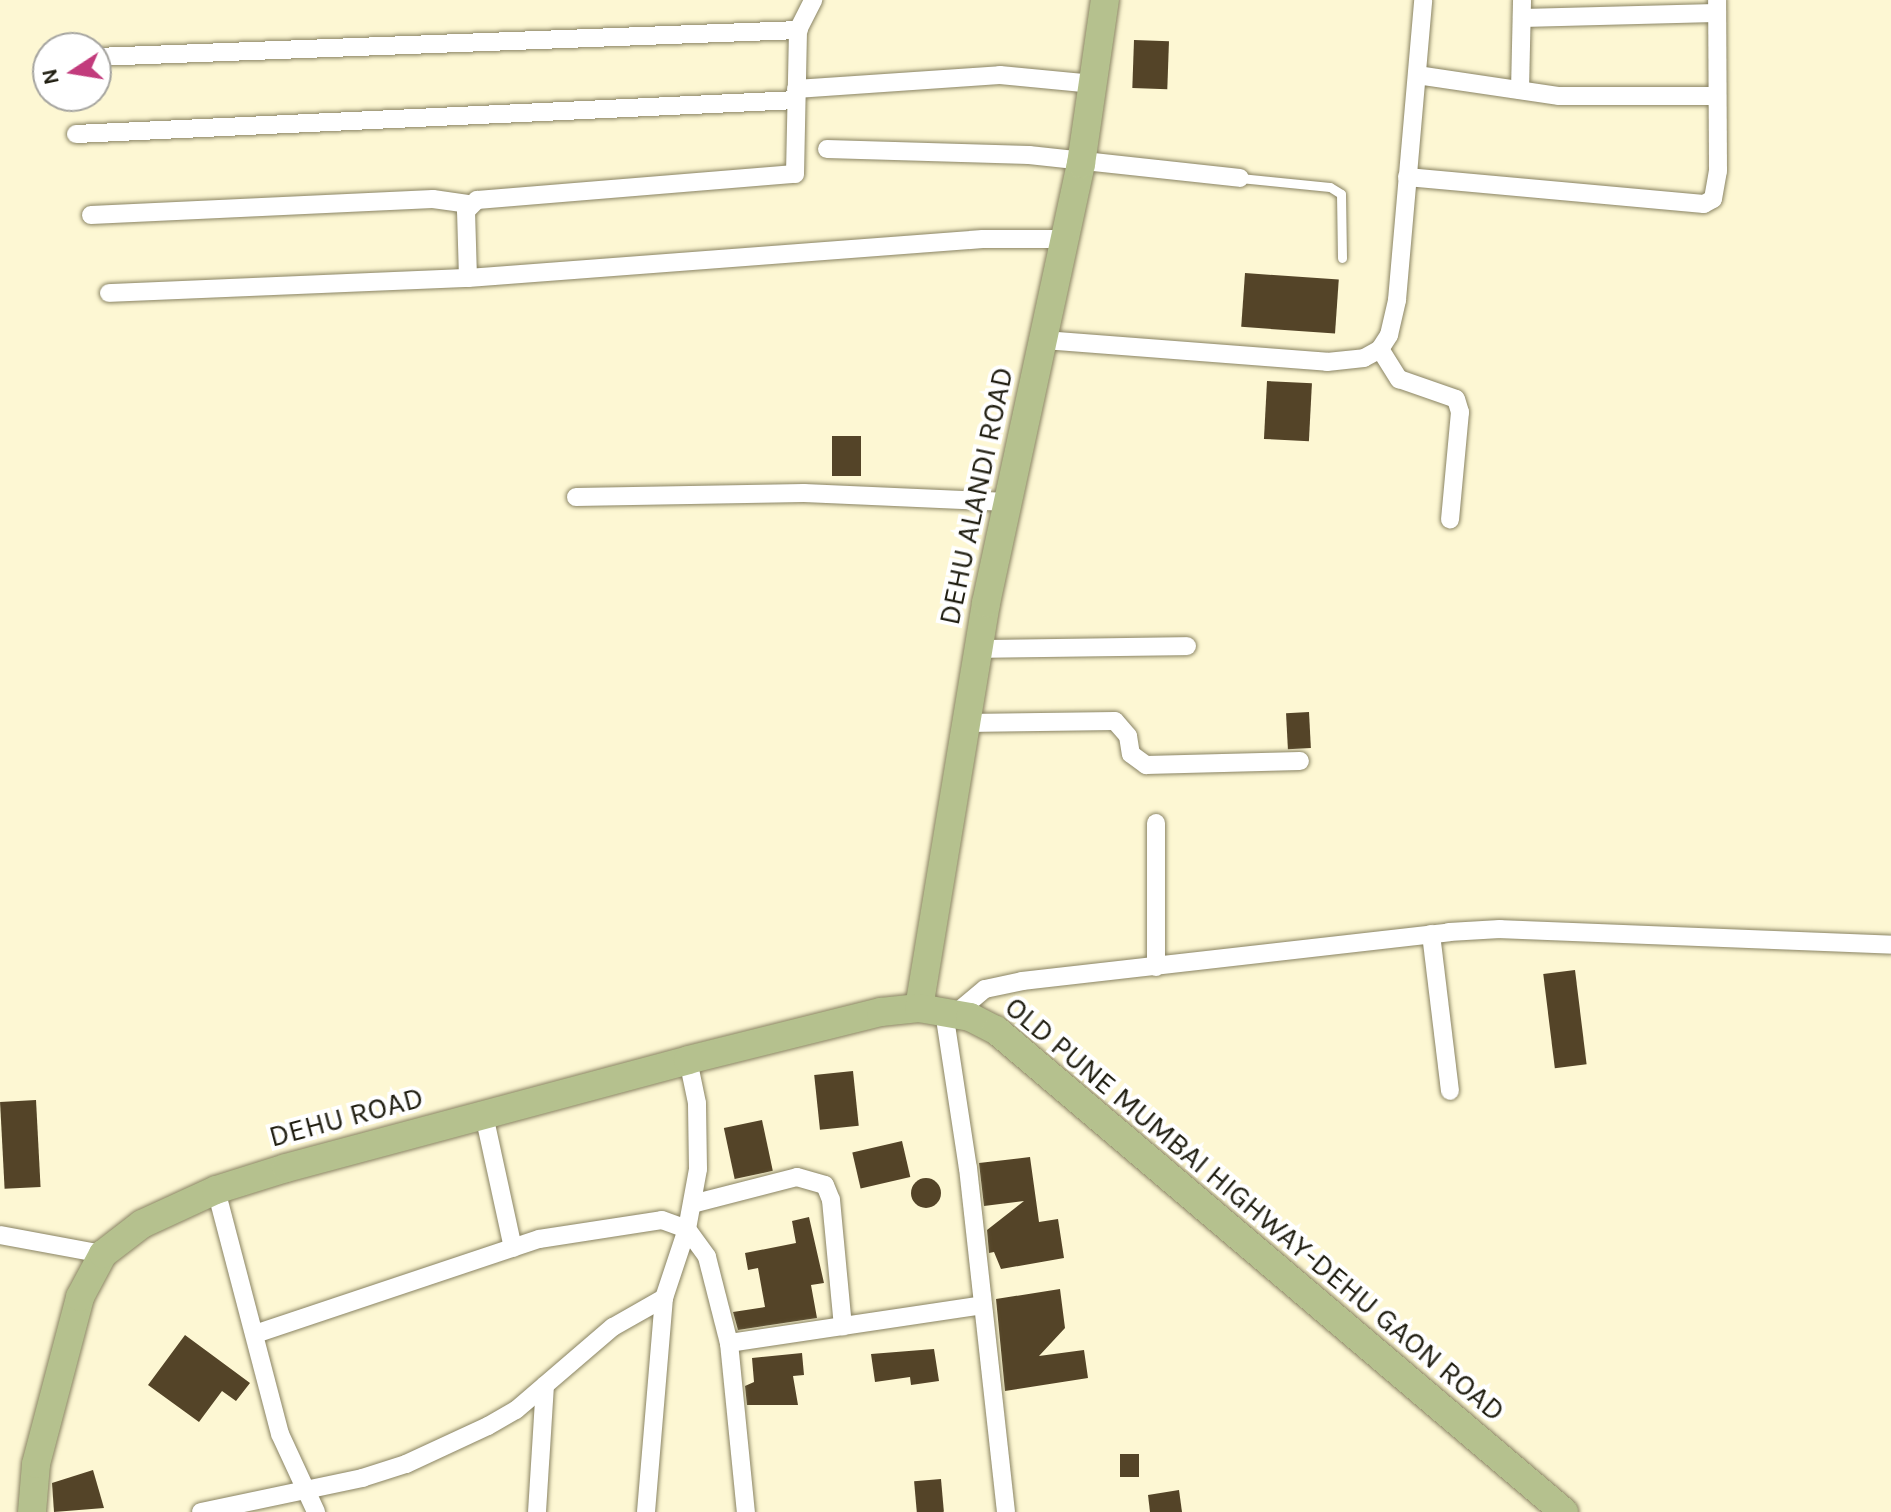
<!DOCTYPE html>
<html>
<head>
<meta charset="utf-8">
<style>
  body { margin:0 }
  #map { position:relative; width:1891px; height:1512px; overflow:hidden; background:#fdf7d3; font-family:Karla,sans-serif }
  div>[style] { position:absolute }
  .building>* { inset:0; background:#544428; transform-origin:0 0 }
  .round { border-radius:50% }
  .roads { filter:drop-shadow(0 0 2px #898363) drop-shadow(0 0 2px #898363) }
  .lane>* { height:9px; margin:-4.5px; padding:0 4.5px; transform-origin:4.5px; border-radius:4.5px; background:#fff }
  .street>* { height:18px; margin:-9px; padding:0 9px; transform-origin:9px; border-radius:9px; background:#fff }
  .primary>* { height:28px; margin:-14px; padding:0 14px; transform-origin:14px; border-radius:14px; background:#b5c18e }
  span { translate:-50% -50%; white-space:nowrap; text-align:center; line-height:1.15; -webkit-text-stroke:8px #fff; paint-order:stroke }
  .street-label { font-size:30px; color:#211f12 }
  .north { position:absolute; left:32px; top:32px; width:80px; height:80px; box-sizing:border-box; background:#fff; border:2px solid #a6a5a0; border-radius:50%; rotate:258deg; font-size:22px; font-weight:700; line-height:32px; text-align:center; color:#211f12 }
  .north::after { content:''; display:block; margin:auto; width:28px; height:36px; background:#c23b7c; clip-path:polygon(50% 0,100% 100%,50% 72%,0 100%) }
</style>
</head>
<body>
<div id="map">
  <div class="building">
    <i style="left:1134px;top:40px;width:35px;height:48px;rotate:2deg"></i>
    <i style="left:1245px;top:273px;width:94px;height:54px;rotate:4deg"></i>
    <i style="left:1267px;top:381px;width:45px;height:58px;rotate:3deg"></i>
    <i style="left:832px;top:436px;width:29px;height:40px"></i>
    <i style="left:1309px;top:712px;width:36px;height:23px;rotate:87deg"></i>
    <i style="left:1575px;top:970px;width:95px;height:32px;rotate:83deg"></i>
    <i style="left:853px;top:1071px;width:55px;height:39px;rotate:84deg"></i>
    <i style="left:36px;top:1100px;width:87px;height:36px;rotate:87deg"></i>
    <i style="left:762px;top:1120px;width:52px;height:39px;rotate:78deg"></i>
    <i style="left:902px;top:1141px;width:37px;height:51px;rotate:77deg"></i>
    <i style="clip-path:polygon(1030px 1157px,1039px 1222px,1058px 1219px,1064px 1258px,1001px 1269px,994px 1252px,989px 1253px,987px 1230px,1024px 1201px,984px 1206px,979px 1163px)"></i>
    <i class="round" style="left:911px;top:1178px;width:30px;height:30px"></i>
    <i style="clip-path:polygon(809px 1217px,824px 1283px,811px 1285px,817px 1318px,738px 1330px,733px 1312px,765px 1307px,758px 1268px,748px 1270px,745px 1253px,796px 1243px,792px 1221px)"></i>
    <i style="clip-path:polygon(1060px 1289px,1065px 1328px,1039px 1356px,1084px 1350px,1088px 1378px,1005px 1391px,996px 1299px)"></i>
    <i style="clip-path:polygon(185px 1335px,250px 1383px,236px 1401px,222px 1391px,199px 1422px,148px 1385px)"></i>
    <i style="clip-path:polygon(934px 1349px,939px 1381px,911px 1385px,910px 1377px,875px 1382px,871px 1354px)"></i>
    <i style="clip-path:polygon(802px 1353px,804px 1375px,793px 1376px,798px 1405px,747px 1405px,745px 1386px,754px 1382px,752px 1358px)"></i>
    <i style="left:1120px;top:1454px;width:19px;height:23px"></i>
    <i style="clip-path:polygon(93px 1470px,104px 1508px,54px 1512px,52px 1483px)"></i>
    <i style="left:941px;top:1479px;width:33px;height:27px;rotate:85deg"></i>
    <i style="clip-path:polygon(1179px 1490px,1182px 1512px,1150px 1512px,1148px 1495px)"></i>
  </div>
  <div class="roads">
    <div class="lane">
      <i style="left:1240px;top:178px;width:90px;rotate:5.7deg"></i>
      <i style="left:1330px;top:187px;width:13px;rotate:32deg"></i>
      <i style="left:1341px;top:194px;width:64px;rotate:89.1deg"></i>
    </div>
    <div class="street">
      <i style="left:1522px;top:18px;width:194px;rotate:-1.5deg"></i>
      <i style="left:96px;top:57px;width:703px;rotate:-2.2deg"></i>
      <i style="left:1417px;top:75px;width:144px;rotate:8.4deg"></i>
      <i style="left:1559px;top:96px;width:158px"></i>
      <i style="left:796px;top:89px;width:204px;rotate:-3.9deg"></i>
      <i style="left:1000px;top:75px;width:94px;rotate:5.5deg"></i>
      <i style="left:1520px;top:90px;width:90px;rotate:-88.7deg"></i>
      <i style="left:76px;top:134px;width:721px;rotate:-2.7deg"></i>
      <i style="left:827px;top:149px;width:202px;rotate:1.7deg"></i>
      <i style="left:1029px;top:155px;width:212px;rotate:6.2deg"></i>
      <i style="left:1407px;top:177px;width:298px;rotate:5.2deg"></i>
      <i style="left:1704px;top:204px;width:10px;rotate:-29deg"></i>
      <i style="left:1713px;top:199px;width:28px;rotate:-80deg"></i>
      <i style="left:1718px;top:171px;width:171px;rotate:-90.3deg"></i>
      <i style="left:91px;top:215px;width:342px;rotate:-2.7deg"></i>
      <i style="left:433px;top:199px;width:35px;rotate:8deg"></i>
      <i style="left:468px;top:278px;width:67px;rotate:-91.7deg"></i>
      <i style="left:466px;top:211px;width:16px;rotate:-45deg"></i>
      <i style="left:477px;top:200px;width:319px;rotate:-4.7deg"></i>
      <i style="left:795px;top:174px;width:144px;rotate:-88.8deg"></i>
      <i style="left:798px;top:30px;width:34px;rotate:-63deg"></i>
      <i style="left:109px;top:293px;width:359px;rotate:-2.4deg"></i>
      <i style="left:468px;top:278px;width:516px;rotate:-4.33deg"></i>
      <i style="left:983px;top:239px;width:82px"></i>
      <i style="left:1044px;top:340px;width:284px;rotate:4.4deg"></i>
      <i style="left:1327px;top:362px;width:37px;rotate:-6deg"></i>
      <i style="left:1364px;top:358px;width:18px;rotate:-29deg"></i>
      <i style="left:1380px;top:349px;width:17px;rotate:-57deg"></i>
      <i style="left:1389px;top:335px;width:36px;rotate:-77deg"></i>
      <i style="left:1397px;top:300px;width:301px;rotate:-85deg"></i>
      <i style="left:1380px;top:349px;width:36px;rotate:58deg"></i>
      <i style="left:1399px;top:379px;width:60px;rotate:19.3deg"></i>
      <i style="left:1456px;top:399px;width:14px;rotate:73deg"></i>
      <i style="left:1460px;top:412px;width:108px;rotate:95.3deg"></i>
      <i style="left:576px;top:497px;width:228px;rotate:-1deg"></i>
      <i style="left:804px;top:493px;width:204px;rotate:2.5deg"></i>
      <i style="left:978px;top:649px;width:209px;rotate:-0.8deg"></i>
      <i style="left:966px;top:723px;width:149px;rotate:-0.8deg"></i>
      <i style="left:1115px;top:721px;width:20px;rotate:49deg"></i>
      <i style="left:1128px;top:736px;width:18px;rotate:81deg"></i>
      <i style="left:1131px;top:754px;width:19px;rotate:36deg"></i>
      <i style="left:1146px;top:765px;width:154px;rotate:-1.5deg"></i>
      <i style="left:1156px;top:823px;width:144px;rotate:90deg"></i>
      <i style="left:1431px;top:934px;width:158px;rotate:83.1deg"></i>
      <i style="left:944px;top:1012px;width:158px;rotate:81.3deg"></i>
      <i style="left:968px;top:1168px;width:346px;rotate:83.7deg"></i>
      <i style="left:955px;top:1014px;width:39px;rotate:-40deg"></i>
      <i style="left:985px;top:989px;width:38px;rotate:-12deg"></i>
      <i style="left:1022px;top:981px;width:430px;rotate:-6.5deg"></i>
      <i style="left:1449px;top:932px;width:51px;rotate:-3.4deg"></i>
      <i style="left:1500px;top:929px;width:391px;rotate:2.3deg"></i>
      <i style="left:484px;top:1115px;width:136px;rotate:77.7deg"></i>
      <i style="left:216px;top:1190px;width:252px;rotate:75.3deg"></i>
      <i style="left:280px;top:1434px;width:86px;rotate:65.2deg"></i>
      <i style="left:692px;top:1204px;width:108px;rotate:-14.4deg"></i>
      <i style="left:797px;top:1177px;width:29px;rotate:16deg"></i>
      <i style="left:825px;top:1185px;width:16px;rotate:68deg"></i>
      <i style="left:831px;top:1200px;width:127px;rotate:84.6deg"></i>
      <i style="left:0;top:1235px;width:105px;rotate:10.5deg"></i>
      <i style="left:255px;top:1334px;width:299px;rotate:-18.5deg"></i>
      <i style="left:539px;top:1239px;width:124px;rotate:-8.8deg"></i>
      <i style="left:662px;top:1220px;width:27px;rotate:20deg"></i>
      <i style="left:687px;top:1229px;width:34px;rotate:54deg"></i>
      <i style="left:707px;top:1257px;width:89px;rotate:75.7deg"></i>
      <i style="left:729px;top:1343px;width:170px;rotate:84.3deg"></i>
      <i style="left:729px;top:1343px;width:256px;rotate:-8.5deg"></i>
      <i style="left:201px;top:1512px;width:165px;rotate:-11.9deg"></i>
      <i style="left:362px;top:1478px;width:46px;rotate:-17.7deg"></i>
      <i style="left:406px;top:1464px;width:90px;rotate:-24.9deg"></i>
      <i style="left:488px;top:1426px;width:32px;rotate:-30deg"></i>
      <i style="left:516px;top:1410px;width:128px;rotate:-40.6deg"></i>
      <i style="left:613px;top:1327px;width:59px;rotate:-29.6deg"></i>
      <i style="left:537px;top:1512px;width:127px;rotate:-86.4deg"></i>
      <i style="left:646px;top:1512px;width:215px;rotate:-85.2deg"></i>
      <i style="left:664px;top:1298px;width:73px;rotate:-71.6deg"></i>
      <i style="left:687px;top:1229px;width:61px;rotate:-79.6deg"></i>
      <i style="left:698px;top:1169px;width:66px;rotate:-90.9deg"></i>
      <i style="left:697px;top:1103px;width:44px;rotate:-101.8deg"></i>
    </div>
    <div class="primary">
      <i style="left:919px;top:1008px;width:411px;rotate:-80.6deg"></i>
      <i style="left:986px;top:603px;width:449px;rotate:-77.8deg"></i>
      <i style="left:1081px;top:164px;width:166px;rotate:-81.7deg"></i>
      <i style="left:32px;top:1512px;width:48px;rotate:-85.2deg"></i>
      <i style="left:36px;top:1464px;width:173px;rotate:-75.2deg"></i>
      <i style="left:80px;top:1297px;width:49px;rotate:-61.9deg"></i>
      <i style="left:103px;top:1254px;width:49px;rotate:-37.6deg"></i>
      <i style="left:142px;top:1224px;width:81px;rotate:-24.7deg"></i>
      <i style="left:216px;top:1190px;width:73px;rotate:-17.4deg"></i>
      <i style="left:286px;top:1168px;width:416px;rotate:-15deg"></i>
      <i style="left:688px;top:1060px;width:199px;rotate:-14deg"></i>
      <i style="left:881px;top:1012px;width:38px;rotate:-6deg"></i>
      <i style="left:919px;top:1008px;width:52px;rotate:10deg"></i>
      <i style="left:970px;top:1017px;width:29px;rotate:27deg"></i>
      <i style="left:996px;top:1030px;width:745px;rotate:40.32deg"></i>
    </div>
  </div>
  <div class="street-label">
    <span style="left:976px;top:496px;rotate:-78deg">DEHU ALANDI ROAD</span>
    <span style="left:346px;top:1117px;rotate:-15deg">DEHU ROAD</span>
    <span style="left:1255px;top:1209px;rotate:40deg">OLD PUNE MUMBAI HIGHWAY-DEHU GAON ROAD</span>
  </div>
  <div class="north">N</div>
</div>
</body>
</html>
